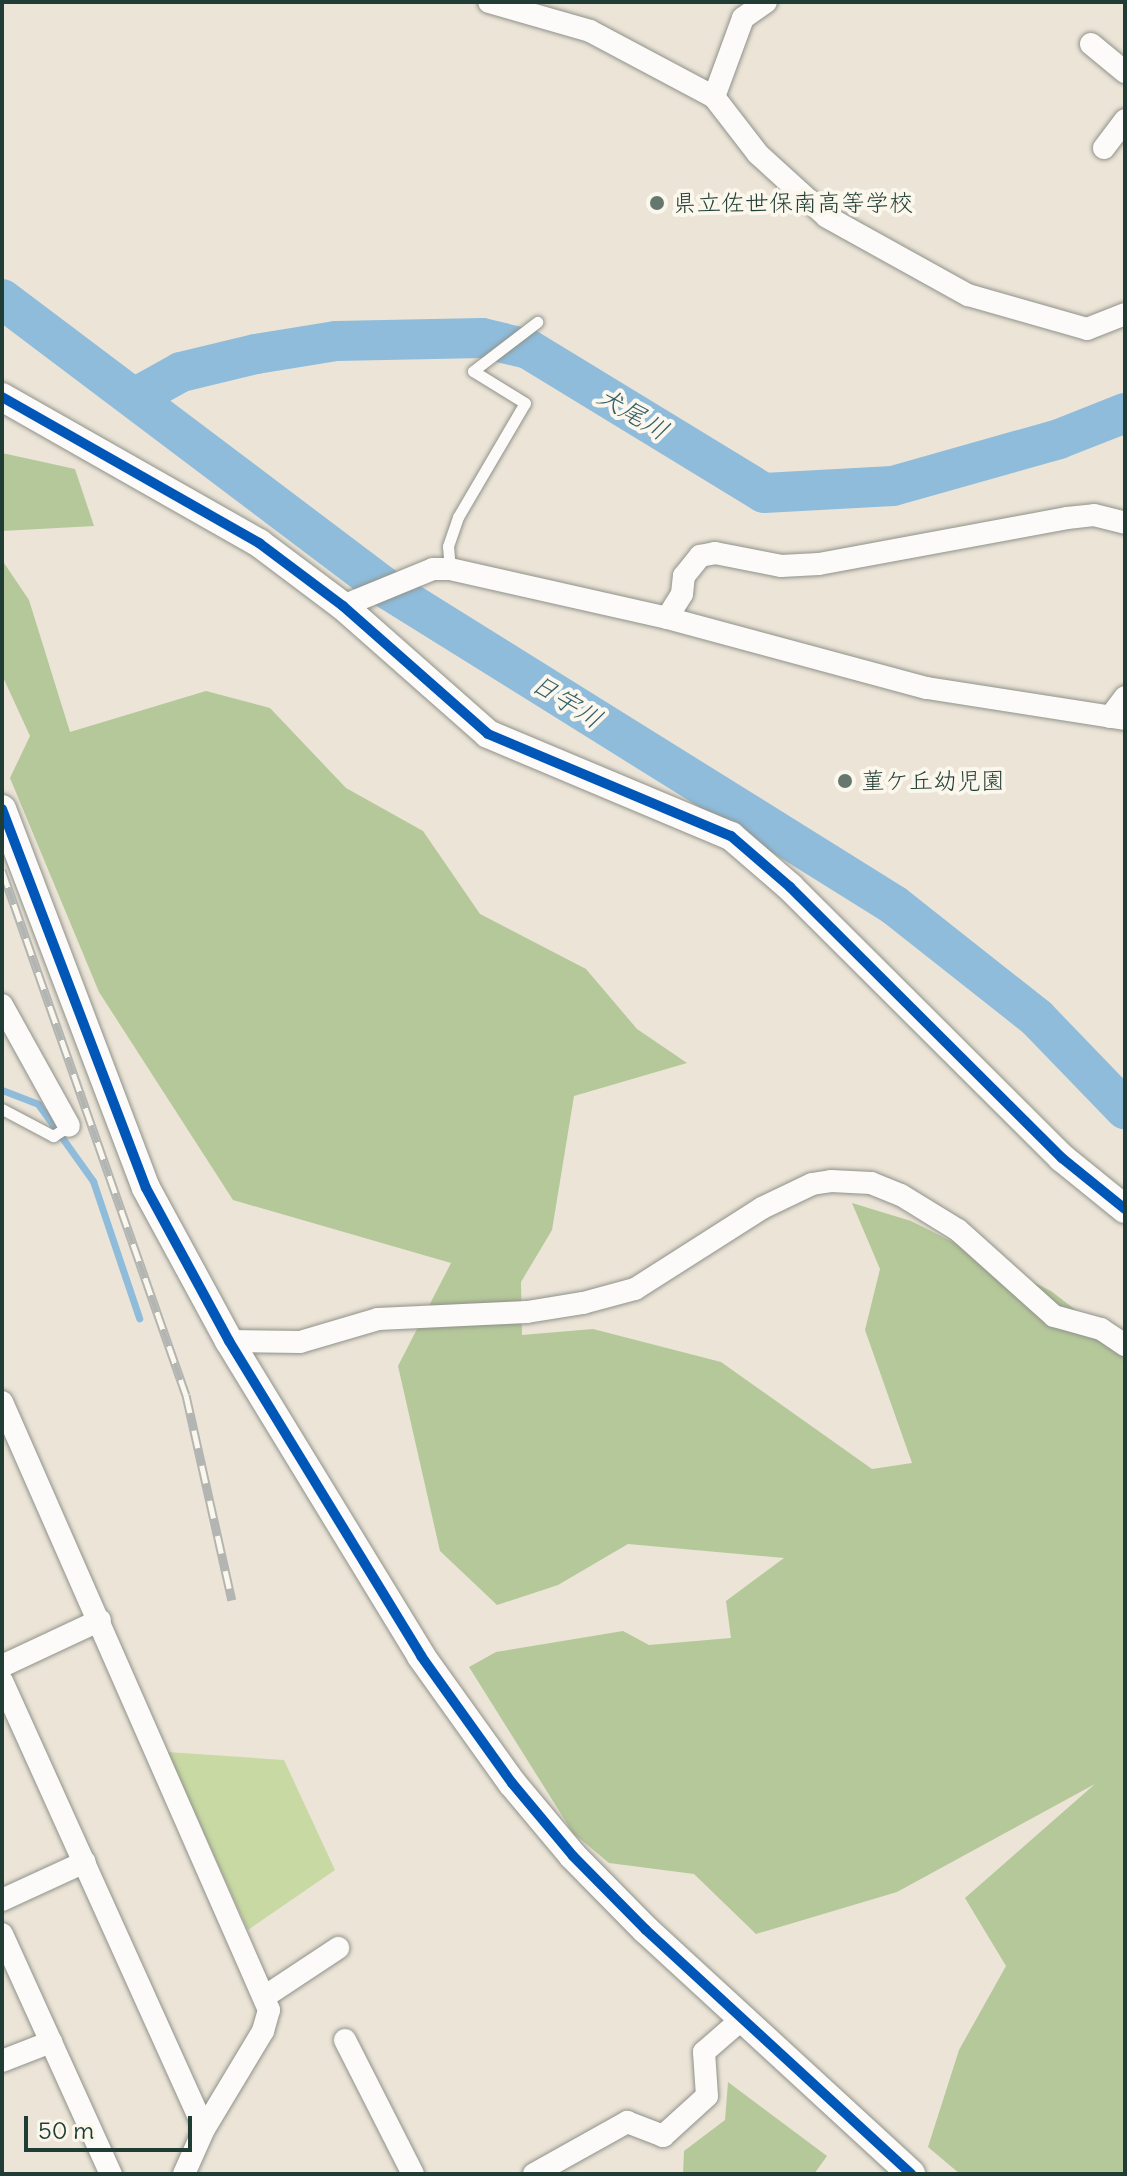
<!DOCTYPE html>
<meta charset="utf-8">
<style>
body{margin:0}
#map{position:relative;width:1127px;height:2176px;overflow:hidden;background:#ebe4d7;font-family:Delius,"Klee One",sans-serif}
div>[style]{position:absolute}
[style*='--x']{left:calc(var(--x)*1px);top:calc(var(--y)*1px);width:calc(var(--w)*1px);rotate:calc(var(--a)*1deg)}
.green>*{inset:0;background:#c8d9a3}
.forest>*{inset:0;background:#b5c89a}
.stream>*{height:7px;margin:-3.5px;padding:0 3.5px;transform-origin:3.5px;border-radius:3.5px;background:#8fbcdb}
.river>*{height:40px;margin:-20px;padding:0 20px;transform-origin:20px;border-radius:20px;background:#8fbcdb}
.roads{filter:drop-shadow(0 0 2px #90928a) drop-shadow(0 0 2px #90928a)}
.service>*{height:11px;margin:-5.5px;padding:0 5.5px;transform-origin:5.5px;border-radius:5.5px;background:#fcfbf9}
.minor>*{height:22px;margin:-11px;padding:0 11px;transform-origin:11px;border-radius:11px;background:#fcfbf9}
.tertiary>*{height:28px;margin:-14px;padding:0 14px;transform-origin:14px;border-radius:14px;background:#fcfbf9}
.rail>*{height:9px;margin-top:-4.5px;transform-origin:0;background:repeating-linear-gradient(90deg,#fbf7ec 0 18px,#b3b5b2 0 36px);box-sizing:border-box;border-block:2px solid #b3b5b2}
.cycleway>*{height:10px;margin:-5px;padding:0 5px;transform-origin:5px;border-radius:5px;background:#0057b8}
.dots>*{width:22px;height:22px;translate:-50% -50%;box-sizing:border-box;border:4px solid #fbf7ec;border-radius:50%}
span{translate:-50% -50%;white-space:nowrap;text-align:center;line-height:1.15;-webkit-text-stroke:8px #fbf7ec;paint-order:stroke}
.poi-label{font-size:24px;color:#1f3d34}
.left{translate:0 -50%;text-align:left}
.water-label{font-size:26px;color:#355e67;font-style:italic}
.frame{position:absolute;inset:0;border:4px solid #1f3d34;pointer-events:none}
.scale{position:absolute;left:24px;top:2116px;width:168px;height:36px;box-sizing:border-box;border:4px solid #1f3d34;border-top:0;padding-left:10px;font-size:24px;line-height:28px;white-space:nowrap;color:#1f3d34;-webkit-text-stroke:6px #fbf7ec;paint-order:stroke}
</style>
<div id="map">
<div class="green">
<div style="clip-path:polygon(167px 1752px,284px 1760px,335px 1870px,248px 1930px)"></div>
</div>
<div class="forest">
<div style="clip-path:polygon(2px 453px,75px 469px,94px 526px,2px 531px)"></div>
<div style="clip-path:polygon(2px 560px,29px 600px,70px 732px,206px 691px,270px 708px,346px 788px,423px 831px,480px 914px,586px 969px,637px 1029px,687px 1063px,574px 1096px,552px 1230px,521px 1282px,522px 1335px,593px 1329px,721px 1362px,872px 1469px,912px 1463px,865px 1330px,880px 1269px,852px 1203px,911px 1221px,1051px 1291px,1125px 1348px,1125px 2174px,960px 2174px,928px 2147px,959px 2050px,1006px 1966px,965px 1898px,1095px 1784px,897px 1892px,756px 1934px,694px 1874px,609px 1863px,573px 1833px,469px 1667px,496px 1652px,623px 1631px,649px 1645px,731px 1638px,726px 1601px,784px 1558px,628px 1544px,558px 1585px,497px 1605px,440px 1551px,398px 1366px,451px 1263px,233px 1200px,99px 992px,10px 778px,30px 736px,2px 675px)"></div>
<div style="clip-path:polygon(728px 2082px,827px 2156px,814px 2174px,683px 2174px,684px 2151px,725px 2120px)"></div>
</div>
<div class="stream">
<div style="--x:2;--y:1090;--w:39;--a:21"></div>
<div style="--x:38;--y:1104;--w:95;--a:54.5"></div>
<div style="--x:93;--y:1181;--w:145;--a:71.4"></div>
</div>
<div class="river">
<div style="--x:2;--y:299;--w:478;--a:37"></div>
<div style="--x:384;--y:587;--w:601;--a:31.94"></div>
<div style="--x:894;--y:905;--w:182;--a:38.3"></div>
<div style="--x:1037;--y:1018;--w:127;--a:46"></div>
<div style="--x:136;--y:397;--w:51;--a:-29.1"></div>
<div style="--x:181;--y:372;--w:77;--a:-13.5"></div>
<div style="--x:256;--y:354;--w:81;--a:-9.2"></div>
<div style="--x:336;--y:341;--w:146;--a:-1.2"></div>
<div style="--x:482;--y:338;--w:47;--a:13.4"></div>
<div style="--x:528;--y:349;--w:276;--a:31.4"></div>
<div style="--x:764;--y:493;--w:129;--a:-3.1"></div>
<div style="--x:893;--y:486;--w:173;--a:-15.8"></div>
<div style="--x:1059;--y:439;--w:71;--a:-21.5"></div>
</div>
<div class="roads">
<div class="service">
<div style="--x:450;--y:569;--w:23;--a:-95"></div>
<div style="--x:448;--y:546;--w:31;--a:-71"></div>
<div style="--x:458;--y:517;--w:132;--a:-59.6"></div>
<div style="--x:525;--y:403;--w:61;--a:-148.4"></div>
<div style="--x:473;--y:371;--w:81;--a:-37.4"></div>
<div style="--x:2;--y:1109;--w:58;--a:27.9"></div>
<div style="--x:53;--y:1136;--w:19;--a:-32"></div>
</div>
<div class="minor">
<div style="--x:489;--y:2;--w:105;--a:16"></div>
<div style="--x:590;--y:31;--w:140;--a:28"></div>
<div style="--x:714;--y:97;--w:72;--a:52.3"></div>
<div style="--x:758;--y:154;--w:93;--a:42.4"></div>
<div style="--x:827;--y:217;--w:161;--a:29"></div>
<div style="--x:968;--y:295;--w:124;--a:15.9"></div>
<div style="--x:1087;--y:329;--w:41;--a:-21.5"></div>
<div style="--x:1091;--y:44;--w:44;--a:39.5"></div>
<div style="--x:714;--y:97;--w:84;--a:-69.8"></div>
<div style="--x:743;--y:18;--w:28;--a:-35"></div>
<div style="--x:1104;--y:148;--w:35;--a:-53"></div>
<div style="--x:343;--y:606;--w:97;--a:-22.3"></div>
<div style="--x:433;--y:569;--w:17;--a:0"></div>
<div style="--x:450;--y:569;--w:222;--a:12.7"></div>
<div style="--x:667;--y:618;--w:269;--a:15.1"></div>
<div style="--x:927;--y:688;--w:200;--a:8.9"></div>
<div style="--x:667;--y:618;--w:28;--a:-58"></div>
<div style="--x:682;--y:594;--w:18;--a:-84"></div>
<div style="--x:684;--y:576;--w:26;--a:-51"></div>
<div style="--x:700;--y:556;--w:15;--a:-11"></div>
<div style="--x:715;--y:553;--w:67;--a:11.1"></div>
<div style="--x:781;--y:566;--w:38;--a:-3"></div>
<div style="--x:819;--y:564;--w:252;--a:-10.5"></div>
<div style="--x:1067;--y:518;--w:27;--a:-6"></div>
<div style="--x:1094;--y:515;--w:32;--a:14"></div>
<div style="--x:1110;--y:717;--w:25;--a:-53"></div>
<div style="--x:2;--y:1005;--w:138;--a:61"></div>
<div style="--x:229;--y:1341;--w:71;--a:0.8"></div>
<div style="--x:300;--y:1342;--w:81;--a:-16.4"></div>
<div style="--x:378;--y:1319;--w:149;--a:-2.7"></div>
<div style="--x:527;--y:1312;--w:57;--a:-9.1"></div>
<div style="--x:583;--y:1303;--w:54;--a:-15.1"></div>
<div style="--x:635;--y:1289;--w:151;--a:-32.5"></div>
<div style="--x:762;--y:1208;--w:55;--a:-25.6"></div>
<div style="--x:812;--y:1184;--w:19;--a:-9"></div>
<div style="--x:831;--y:1181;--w:40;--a:2.9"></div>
<div style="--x:871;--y:1183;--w:32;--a:22"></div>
<div style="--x:901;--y:1195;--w:67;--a:31.6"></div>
<div style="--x:958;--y:1230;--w:129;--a:41.9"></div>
<div style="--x:1054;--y:1316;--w:49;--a:15.5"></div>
<div style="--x:1101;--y:1329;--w:29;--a:34"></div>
<div style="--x:2;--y:1402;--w:664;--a:66.29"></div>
<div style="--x:269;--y:2010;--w:22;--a:106"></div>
<div style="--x:263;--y:2031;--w:114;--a:121"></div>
<div style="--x:2;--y:1666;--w:108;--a:-25.1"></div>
<div style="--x:2;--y:1681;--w:491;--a:65.7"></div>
<div style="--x:204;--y:2129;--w:49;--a:114"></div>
<div style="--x:2;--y:1900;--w:91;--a:-24.6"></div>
<div style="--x:2;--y:1934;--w:264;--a:65.6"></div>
<div style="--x:264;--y:1997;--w:89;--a:-33.5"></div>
<div style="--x:345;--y:2040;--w:150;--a:63.1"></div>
<div style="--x:2;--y:2061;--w:53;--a:-21.2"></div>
<div style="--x:534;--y:2174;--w:107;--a:-29.2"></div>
<div style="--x:627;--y:2122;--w:39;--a:21"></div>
<div style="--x:663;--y:2136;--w:59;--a:-42.3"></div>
<div style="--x:707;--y:2096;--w:44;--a:-93.9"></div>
<div style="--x:704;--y:2052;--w:50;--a:-41"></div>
</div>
<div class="tertiary">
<div style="--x:2;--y:397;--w:296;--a:29.6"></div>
<div style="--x:259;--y:543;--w:105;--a:36.9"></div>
<div style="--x:343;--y:606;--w:193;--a:41.4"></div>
<div style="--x:488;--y:734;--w:264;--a:22.8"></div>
<div style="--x:731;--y:836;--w:78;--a:40.8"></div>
<div style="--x:790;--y:887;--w:384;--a:44.9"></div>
<div style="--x:1062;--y:1158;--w:81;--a:39"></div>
<div style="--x:2;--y:809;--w:405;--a:69.2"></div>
<div style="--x:146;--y:1188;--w:174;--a:61.5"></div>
<div style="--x:229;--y:1341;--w:369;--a:58.6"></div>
<div style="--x:421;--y:1656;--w:156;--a:54.4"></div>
<div style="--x:512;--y:1783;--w:95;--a:50.1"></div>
<div style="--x:573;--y:1856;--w:104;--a:45.4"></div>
<div style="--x:646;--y:1930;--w:360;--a:42.6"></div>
</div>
</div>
<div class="rail">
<div style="--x:2;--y:870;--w:556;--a:70.69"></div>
<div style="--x:186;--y:1395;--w:210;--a:77.4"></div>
</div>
<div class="cycleway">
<div style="--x:2;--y:397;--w:296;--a:29.6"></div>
<div style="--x:259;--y:543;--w:105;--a:36.9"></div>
<div style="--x:343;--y:606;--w:193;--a:41.4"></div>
<div style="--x:488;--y:734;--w:264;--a:22.8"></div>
<div style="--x:731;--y:836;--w:78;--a:40.8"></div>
<div style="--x:790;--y:887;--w:384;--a:44.9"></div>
<div style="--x:1062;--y:1158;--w:81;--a:39"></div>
<div style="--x:2;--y:809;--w:405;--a:69.2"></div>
<div style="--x:146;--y:1188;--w:174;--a:61.5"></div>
<div style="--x:229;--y:1341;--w:369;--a:58.6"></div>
<div style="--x:421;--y:1656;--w:156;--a:54.4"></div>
<div style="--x:512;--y:1783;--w:95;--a:50.1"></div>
<div style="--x:573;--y:1856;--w:104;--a:45.4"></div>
<div style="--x:646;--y:1930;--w:360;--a:42.6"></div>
</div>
<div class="dots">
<div style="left:657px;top:203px;background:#66776d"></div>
<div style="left:845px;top:781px;background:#66776d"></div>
</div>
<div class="poi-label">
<span class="left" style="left:673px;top:203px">県立佐世保南高等学校</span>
<span class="left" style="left:861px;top:781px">菫ケ丘幼児園</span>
</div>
<div class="water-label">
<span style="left:633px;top:413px;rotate:31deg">犬尾川</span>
<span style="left:567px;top:701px;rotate:32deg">日宇川</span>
</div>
<div class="frame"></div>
<div class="scale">50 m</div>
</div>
